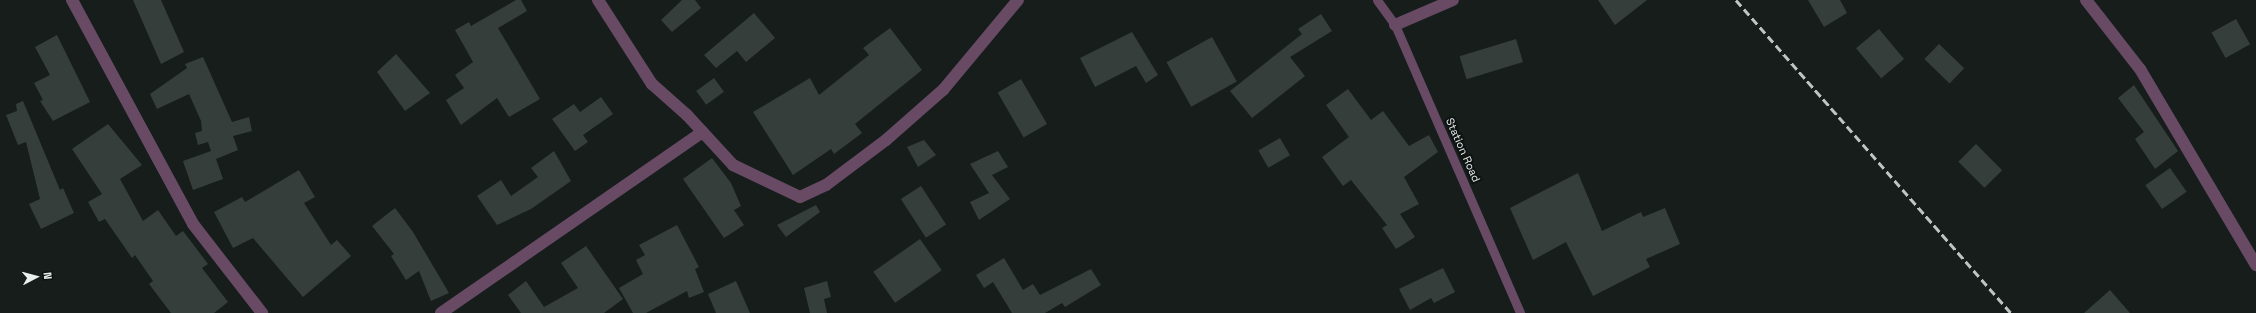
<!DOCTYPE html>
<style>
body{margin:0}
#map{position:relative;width:2256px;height:313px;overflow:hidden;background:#161d1b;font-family:"Space Grotesk",sans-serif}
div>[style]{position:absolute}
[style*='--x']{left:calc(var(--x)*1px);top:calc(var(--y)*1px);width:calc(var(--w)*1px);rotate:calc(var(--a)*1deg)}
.building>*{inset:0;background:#363e3c;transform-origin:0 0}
.lane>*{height:9px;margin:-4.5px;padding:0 4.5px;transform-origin:4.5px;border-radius:4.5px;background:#684a65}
.street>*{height:12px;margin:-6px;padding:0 6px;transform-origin:6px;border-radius:6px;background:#684a65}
.rail>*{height:3px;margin-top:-1.5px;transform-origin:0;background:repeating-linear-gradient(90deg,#c0c5c3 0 8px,transparent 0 12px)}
span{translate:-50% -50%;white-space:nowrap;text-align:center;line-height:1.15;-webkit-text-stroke:4px #0d1312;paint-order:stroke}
.street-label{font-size:11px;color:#ebf0ee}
.north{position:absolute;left:16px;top:257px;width:40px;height:40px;-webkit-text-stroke:3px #0d1312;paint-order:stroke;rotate:84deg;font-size:11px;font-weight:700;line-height:16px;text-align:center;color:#ebf0ee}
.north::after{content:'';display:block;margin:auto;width:14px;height:18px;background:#ebf0ee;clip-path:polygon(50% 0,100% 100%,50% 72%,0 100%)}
</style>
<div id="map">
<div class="building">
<div style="clip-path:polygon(133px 0,161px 0,184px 52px,161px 64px)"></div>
<div style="clip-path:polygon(516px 0,521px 0,527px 11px,498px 28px,540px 99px,509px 117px,497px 98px,461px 125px,446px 100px,464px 88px,455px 75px,473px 62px,455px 30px,469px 22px,471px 26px)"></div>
<div style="clip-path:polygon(682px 0,695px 0,701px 8px,672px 32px,661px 20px)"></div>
<div style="clip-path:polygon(1598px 0,1647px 0,1615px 25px)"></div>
<div style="clip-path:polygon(1808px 0,1840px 0,1847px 13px,1824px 27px)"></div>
<div style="clip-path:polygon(754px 13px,775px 38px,746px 62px,737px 51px,716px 68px,704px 55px)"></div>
<div style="clip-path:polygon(1321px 14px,1332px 31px,1290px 57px,1305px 76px,1252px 118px,1230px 91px,1302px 34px,1298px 29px)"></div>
<div style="left:2236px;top:19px;width:29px;height:28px;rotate:61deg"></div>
<div style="clip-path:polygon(890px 28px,922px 70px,855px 124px,862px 133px,834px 154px,831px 149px,793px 175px,753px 112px,810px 78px,819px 95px,869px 55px,863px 48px)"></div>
<div style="left:1879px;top:29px;width:39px;height:30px;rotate:50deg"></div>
<div style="clip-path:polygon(1132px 32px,1158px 75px,1146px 83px,1136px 66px,1095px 87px,1080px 58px)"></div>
<div style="clip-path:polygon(57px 35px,90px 102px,53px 121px,40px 101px,43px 100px,34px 83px,50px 75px,35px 47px)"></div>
<div style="left:1212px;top:37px;width:51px;height:52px;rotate:61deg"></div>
<div style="left:1516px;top:39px;width:24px;height:59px;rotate:73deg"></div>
<div style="left:1939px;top:44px;width:35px;height:21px;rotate:44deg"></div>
<div style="clip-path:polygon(396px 54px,430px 93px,405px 111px,377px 72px)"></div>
<div style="clip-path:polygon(203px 57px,232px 122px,249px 117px,252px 131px,233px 136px,238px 150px,216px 159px,223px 179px,193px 190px,183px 161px,211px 151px,208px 142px,198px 145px,195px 133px,202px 131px,201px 121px,189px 94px,157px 109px,150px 94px,187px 68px,185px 64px)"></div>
<div style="left:714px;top:78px;width:17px;height:22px;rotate:54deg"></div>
<div style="left:1021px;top:79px;width:52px;height:27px;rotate:60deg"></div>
<div style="clip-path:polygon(2134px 85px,2178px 151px,2155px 169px,2135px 139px,2144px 132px,2118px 98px)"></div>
<div style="clip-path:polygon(1348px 89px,1371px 120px,1383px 111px,1409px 146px,1429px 135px,1438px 152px,1404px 177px,1419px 204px,1400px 214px,1415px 237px,1396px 249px,1382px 228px,1387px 225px,1351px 180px,1343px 186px,1322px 157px,1349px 137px,1326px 105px)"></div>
<div style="clip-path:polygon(601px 97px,613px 114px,583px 135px,588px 142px,575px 151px,552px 119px,574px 104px,580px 112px)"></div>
<div style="clip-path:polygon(23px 101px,60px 190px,63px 188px,74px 213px,41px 229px,29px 204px,40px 199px,26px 142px,18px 145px,6px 115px,17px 111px,16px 104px)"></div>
<div style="clip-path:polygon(108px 124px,142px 165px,120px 179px,143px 221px,158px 210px,176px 236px,183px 231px,208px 264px,202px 268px,228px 302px,214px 313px,171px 313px,149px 284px,153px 281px,135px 255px,132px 258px,105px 219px,99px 222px,88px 202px,102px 194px,72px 149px)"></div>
<div style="left:1280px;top:138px;width:20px;height:25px;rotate:60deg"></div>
<div style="clip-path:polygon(924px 140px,936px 155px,918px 167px,907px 147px)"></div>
<div style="left:1976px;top:144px;width:37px;height:25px;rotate:45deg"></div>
<div style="clip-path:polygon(554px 151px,571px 181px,531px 209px,497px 225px,477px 196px,501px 180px,511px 196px,538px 177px,531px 168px)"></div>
<div style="clip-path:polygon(998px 151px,1008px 167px,992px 175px,1010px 199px,979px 220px,970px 202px,989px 193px,970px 164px)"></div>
<div style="clip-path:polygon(712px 158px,731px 183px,741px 206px,734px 210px,744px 225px,724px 238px,683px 179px)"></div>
<div style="left:2170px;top:168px;width:29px;height:30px;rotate:55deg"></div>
<div style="clip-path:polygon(299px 170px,315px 197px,304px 203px,331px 245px,337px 240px,351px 256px,303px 297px,253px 238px,233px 248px,214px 212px,242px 197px,245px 202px)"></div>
<div style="clip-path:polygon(1578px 173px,1602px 231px,1641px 212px,1643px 217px,1665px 208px,1680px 244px,1646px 259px,1650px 267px,1593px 296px,1566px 242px,1533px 260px,1510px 208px)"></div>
<div style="left:921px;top:186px;width:46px;height:24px;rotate:57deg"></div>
<div style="clip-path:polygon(816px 205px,820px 212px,786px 237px,777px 225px)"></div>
<div style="clip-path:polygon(395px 208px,413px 232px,449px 293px,431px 301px,419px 271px,406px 280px,391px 256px,394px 254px,372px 226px)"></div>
<div style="clip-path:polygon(677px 225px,699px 267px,695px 269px,704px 292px,689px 298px,687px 291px,646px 313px,633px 313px,619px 288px,643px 274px,636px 260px,645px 255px,639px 245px)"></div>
<div style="left:920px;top:239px;width:38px;height:57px;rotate:55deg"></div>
<div style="clip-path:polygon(586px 246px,623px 299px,604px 313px,521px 313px,508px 295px,526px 281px,544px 307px,578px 288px,561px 263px)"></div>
<div style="clip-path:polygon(1004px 258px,1023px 290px,1033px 284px,1040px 295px,1091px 269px,1101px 285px,1065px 307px,1062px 303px,1045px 313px,1012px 313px,993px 282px,984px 288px,976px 275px)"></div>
<div style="clip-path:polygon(1443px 268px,1455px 292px,1434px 303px,1431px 298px,1410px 310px,1399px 289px)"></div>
<div style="clip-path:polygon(736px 281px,750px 313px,716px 313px,708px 294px)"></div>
<div style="clip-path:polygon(827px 281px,831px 297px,824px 299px,827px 313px,810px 313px,804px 288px)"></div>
<div style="clip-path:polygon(2110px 290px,2130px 313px,2084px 313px)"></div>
</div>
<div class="lane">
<div style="--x:1377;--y:0;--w:31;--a:54"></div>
<div style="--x:1395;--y:25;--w:314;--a:66.5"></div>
</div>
<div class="street">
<div style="--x:72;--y:0;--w:255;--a:61.6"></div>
<div style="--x:193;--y:224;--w:113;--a:52.2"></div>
<div style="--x:598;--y:0;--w:100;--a:57.3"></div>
<div style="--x:652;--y:84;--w:47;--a:41.5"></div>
<div style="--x:687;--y:115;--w:68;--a:47.4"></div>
<div style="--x:733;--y:165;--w:74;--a:25.5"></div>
<div style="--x:800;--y:197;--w:29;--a:-25"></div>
<div style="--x:826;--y:185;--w:75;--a:-36.9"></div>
<div style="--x:886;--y:140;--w:76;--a:-41.3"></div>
<div style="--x:943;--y:90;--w:117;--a:-50.2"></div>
<div style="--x:2086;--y:0;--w:88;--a:52"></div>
<div style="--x:2140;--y:69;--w:228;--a:59.4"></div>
<div style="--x:1395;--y:25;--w:63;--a:-23.3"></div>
<div style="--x:441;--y:313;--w:318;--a:-34.7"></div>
</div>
<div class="rail">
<div style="--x:1736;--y:0;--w:417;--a:48.7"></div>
</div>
<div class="street-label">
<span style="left:1463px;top:150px;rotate:66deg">Station Road</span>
</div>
<div class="north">N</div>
</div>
